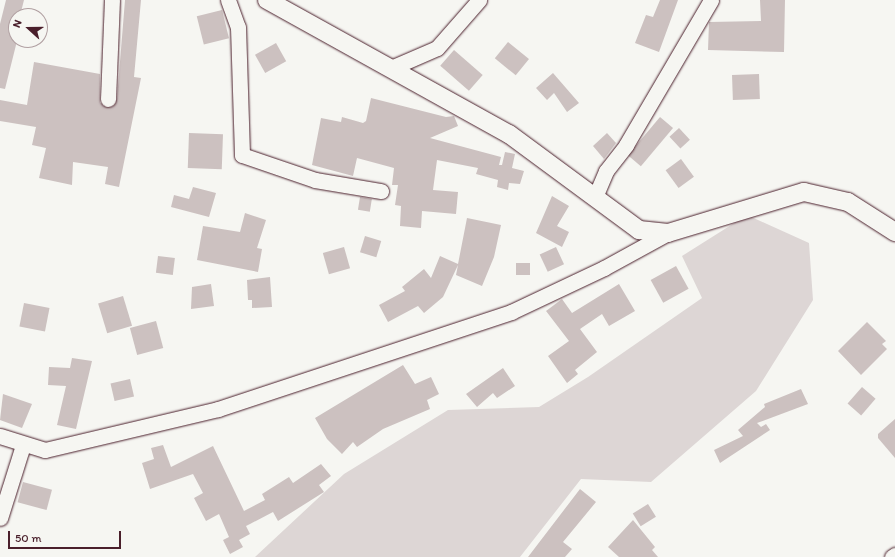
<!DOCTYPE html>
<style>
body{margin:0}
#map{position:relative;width:895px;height:557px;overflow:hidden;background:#f6f6f2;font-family:Itim,sans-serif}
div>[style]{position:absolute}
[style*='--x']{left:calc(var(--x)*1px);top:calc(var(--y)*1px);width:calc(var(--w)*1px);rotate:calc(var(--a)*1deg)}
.green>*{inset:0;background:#ddd6d5}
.building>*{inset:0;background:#ccc1c0;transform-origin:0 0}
.roads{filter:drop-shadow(0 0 1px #4a1f2b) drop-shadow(0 0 1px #4a1f2b)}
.minor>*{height:15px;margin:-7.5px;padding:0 7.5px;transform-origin:7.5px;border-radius:7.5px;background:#f6f6f2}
.major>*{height:18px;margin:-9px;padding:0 9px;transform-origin:9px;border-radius:9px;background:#f6f6f2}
span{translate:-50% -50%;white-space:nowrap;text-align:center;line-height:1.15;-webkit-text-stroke:4px #f6f6f2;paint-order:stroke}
.north{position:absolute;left:8px;top:8px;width:40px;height:40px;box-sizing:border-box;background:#f6f6f2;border:1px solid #b1a0a2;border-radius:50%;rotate:291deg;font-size:11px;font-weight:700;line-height:16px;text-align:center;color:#4a1f2b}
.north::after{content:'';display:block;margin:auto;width:14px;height:18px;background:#4a1f2b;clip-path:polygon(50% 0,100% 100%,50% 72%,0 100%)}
.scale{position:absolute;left:8px;top:531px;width:113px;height:18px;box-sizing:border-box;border:2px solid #4a1f2b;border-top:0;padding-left:5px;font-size:12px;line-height:14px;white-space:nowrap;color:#4a1f2b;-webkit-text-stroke:3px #f6f6f2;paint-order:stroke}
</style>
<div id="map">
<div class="green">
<div style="clip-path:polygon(747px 215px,809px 243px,813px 300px,756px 391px,651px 482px,581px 479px,520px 557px,255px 557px,344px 474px,448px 410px,539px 407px,588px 377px,702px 298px,682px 256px)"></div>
</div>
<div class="building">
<div style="clip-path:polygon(6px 0,24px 0,20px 16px,16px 16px,16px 45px,5px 89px,0 88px,0 24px)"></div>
<div style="clip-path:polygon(125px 0,141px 0,134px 77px,141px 78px,119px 187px,105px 184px,108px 167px,73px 162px,72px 185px,39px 178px,46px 148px,32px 145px,36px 127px,0 121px,0 100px,27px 105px,34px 62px,100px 74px,100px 103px,112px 107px,117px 99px)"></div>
<div style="clip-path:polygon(660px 0,678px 0,659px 52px,635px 43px,646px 15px,653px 17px)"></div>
<div style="clip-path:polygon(760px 0,785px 0,784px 52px,708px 50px,709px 22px,761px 21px)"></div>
<div style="left:222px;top:10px;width:29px;height:26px;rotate:76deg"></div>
<div style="left:508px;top:42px;width:27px;height:21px;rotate:39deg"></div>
<div style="left:276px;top:43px;width:21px;height:24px;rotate:61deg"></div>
<div style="left:454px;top:50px;width:38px;height:21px;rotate:41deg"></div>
<div style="clip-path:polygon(553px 73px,579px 103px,567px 112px,554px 93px,547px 100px,536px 88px)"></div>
<div style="left:759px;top:74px;width:25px;height:27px;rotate:88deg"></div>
<div style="clip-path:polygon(371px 98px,446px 117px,454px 116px,458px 126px,430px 138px,501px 157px,499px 165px,502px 165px,505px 152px,515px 154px,512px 168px,524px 171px,520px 184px,509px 183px,508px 190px,497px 187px,498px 180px,476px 174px,478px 168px,437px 160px,433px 190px,458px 192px,456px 214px,422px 211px,421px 228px,400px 226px,401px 206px,395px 205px,398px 185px,392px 185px,394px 168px,357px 158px,353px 176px,312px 165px,321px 118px,341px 122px,342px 117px,363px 123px,366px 121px)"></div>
<div style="left:660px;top:117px;width:17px;height:50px;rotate:40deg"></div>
<div style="left:679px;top:128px;width:16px;height:13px;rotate:47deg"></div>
<div style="left:189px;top:133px;width:34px;height:35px;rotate:2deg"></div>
<div style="clip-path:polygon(607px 133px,616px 143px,604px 159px,593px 146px)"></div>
<div style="left:681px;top:159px;width:22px;height:19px;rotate:54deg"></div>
<div style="clip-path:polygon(193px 187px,216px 193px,209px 217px,171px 207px,174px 195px,189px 199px)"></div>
<div style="clip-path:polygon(552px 196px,569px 206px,557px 226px,569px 232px,562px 247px,536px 233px)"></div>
<div style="left:360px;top:197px;width:12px;height:13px;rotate:9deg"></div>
<div style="clip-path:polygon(245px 213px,266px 220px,257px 248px,262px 249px,258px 272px,197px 260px,203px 226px,240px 232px)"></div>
<div style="clip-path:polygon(467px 218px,501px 225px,494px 257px,482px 286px,456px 275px,458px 265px,443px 297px,424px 313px,418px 306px,388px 322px,379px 305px,405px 291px,402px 287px,424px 269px,431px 278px,440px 256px,458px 264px)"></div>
<div style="left:365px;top:236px;width:17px;height:17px;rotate:17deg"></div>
<div style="left:344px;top:247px;width:22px;height:22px;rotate:74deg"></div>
<div style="left:556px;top:247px;width:19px;height:18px;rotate:65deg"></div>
<div style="left:158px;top:256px;width:17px;height:17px;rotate:7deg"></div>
<div style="left:516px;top:263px;width:14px;height:12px"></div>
<div style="left:676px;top:266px;width:26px;height:29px;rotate:61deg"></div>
<div style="clip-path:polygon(270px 277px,272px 307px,252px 308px,252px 300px,248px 300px,247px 280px)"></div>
<div style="clip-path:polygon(211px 284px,214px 306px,191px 309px,192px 287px)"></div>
<div style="clip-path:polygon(619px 284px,635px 311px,609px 326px,602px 314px,580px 329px,597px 352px,575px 370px,578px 374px,567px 383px,548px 356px,569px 341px,546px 311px,562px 299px,572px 313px)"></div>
<div style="left:123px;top:296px;width:31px;height:26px;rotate:73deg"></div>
<div style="left:24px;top:303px;width:26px;height:24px;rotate:11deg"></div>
<div style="left:156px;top:321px;width:28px;height:27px;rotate:75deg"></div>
<div style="clip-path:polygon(867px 322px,886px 341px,882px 344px,887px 349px,861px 375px,838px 351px)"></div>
<div style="clip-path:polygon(72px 358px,92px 361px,76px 429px,57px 425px,66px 386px,48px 385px,49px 367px,70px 368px)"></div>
<div style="clip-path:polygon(403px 365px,415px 384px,431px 377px,439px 394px,427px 400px,430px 409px,383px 429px,357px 447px,353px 442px,342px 454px,327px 439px,315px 418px)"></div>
<div style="clip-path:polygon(503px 368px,515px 386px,497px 398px,493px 393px,477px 407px,466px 394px)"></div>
<div style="left:130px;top:379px;width:18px;height:20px;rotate:77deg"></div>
<div style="left:862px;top:387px;width:18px;height:22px;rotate:41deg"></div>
<div style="clip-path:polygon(801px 389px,808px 404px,757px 423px,761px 427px,766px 424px,770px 430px,720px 463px,714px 450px,743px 436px,738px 430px,765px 407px,764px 404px)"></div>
<div style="clip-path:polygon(3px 394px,32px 404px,22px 428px,0 420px)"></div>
<div style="clip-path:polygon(895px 419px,895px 458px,878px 438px,878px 434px)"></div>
<div style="clip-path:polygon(163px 445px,171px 467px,213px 446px,244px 511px,265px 500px,262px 494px,289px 477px,293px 483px,321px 464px,331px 476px,319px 485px,324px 492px,278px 521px,273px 512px,250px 524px,246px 526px,250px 534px,239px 540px,243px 547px,230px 554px,223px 540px,229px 537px,219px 514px,206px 521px,194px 498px,203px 493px,193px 474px,150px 489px,142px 463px,154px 459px,151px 448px)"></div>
<div style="left:23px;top:482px;width:30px;height:21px;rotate:15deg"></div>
<div style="clip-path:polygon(580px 489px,596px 502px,563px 542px,572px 549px,565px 557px,528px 557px)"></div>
<div style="left:648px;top:504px;width:15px;height:18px;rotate:58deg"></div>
<div style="clip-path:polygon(633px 520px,655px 547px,652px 550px,658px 557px,619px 557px,608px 547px)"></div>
</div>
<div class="roads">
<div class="minor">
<div style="--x:228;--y:0;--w:29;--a:70"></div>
<div style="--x:238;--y:27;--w:128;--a:88.2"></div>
<div style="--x:242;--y:155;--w:77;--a:18.9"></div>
<div style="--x:315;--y:180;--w:67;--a:9.5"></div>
<div style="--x:391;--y:68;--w:50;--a:-23.5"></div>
<div style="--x:437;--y:48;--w:64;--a:-48.8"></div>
<div style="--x:108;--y:99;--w:99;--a:-87.7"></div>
<div style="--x:595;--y:197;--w:28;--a:-67"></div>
<div style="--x:606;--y:171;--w:33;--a:-52"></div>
<div style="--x:626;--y:145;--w:168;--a:-59.6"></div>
<div style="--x:0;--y:436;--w:47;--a:17.3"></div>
<div style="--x:45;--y:450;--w:178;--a:-13.3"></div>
<div style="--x:218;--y:409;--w:309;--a:-18.3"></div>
<div style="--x:511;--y:312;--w:103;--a:-25.3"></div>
<div style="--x:604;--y:268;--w:73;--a:-28.7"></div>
<div style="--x:0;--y:518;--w:77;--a:-72.5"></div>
<div style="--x:892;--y:557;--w:4;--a:-34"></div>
</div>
<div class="major">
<div style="--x:267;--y:0;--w:277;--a:29"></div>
<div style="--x:509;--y:134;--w:162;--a:36.4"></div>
<div style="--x:639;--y:230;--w:29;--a:6"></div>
<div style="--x:668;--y:233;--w:142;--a:-16.8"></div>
<div style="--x:804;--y:192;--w:45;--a:12.8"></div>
<div style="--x:848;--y:202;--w:56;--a:32.6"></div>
</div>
</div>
<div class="north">N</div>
<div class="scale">50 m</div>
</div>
